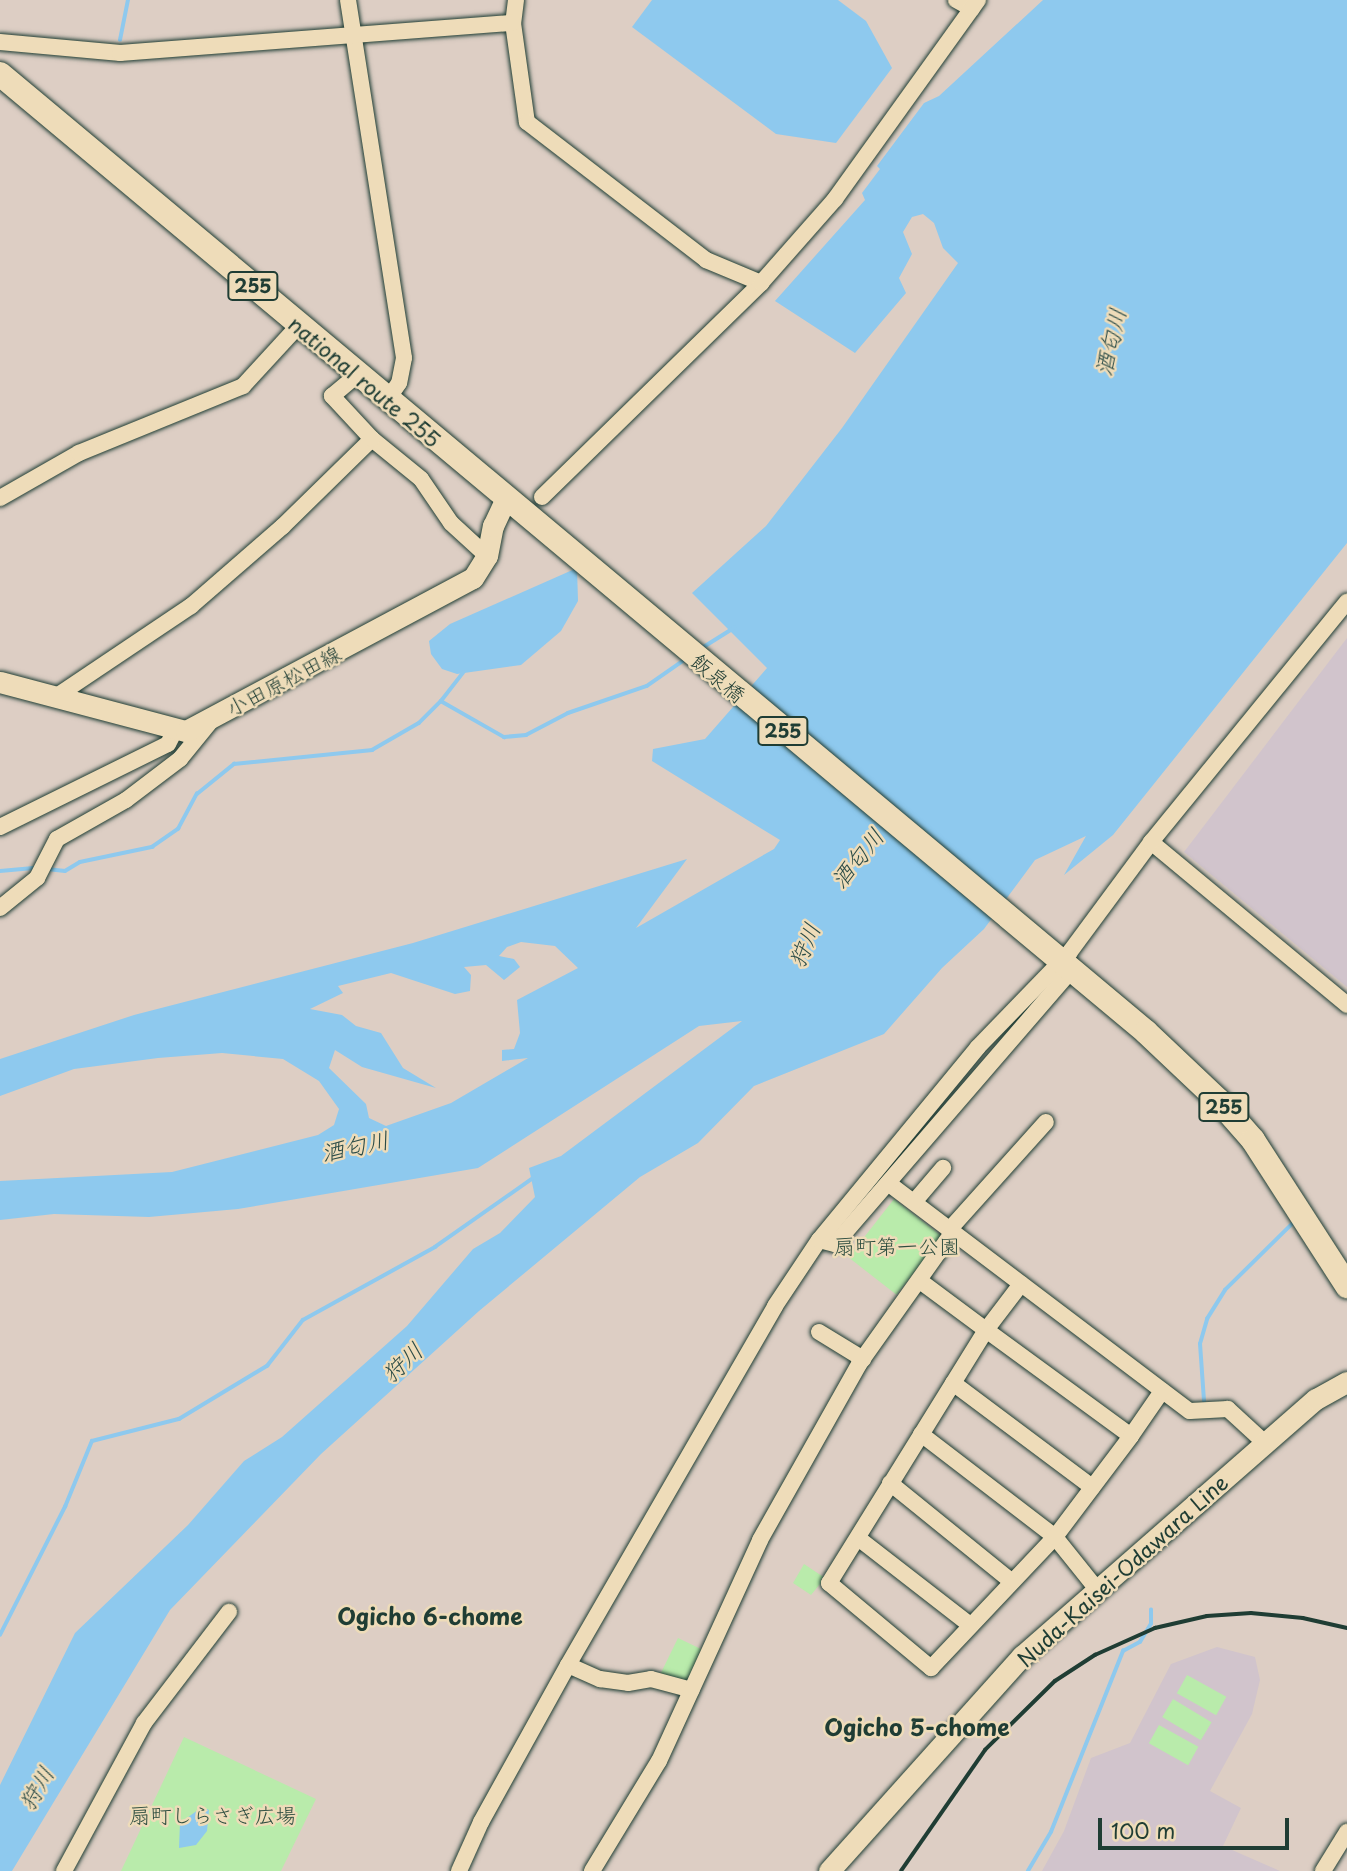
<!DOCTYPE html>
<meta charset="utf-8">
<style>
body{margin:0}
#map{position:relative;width:1347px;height:1871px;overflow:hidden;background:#ddcec4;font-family:"Playpen Sans","Klee One",sans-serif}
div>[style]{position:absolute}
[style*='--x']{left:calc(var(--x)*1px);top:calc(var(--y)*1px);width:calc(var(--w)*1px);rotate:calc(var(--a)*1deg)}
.built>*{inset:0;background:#d1c4cc}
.green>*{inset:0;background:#b9ebab;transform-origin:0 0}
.water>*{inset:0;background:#8ec9ee}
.stream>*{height:3.5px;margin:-1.75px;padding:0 1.75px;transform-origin:1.75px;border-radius:1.75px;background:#8ec9ee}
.roads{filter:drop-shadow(0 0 2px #1f3d34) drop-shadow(0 0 2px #1f3d34)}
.minor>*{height:16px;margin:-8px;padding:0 8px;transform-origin:8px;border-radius:8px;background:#eedcb9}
.major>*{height:21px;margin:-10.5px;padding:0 10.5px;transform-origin:10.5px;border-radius:10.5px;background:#eedcb9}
.highway>*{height:24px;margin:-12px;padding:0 12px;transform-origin:12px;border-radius:12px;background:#eedcb9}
.rail>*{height:3.5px;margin:-1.75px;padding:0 1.75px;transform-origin:1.75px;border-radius:1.75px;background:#1f3d34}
span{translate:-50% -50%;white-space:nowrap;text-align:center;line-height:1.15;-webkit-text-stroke:5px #eedcb9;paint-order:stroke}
.shield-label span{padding:2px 5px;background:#eedcb9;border:2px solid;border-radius:5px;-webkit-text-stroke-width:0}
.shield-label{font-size:19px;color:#1f3d34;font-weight:700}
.street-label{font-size:21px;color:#1f3d34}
.park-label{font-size:21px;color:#2e4e40}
.water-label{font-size:23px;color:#2a4b47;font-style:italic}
.neighbourhood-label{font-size:23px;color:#1f3d34;font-weight:700}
.scale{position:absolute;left:1098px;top:1818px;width:191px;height:32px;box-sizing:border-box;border:4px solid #1f3d34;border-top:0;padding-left:9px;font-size:21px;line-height:24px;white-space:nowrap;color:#1f3d34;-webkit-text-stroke:5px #eedcb9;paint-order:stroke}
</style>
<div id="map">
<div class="built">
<div style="clip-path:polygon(1347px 638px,1347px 987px,1184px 852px)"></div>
<div style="clip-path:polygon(1217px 1647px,1255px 1657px,1260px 1680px,1252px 1714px,1210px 1791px,1241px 1808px,1223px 1846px,1280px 1871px,1042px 1871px,1064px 1831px,1091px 1758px,1130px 1743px,1171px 1664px)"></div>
</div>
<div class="green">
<div style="left:894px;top:1199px;width:61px;height:74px;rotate:38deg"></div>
<div style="clip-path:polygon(804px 1564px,825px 1578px,811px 1595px,793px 1583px)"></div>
<div style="clip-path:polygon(678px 1638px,701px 1649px,688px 1689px,656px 1683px)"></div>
<div style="left:1187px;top:1675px;width:45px;height:21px;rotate:29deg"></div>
<div style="left:1173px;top:1699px;width:45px;height:21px;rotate:31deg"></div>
<div style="left:1159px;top:1725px;width:45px;height:21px;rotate:29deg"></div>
<div style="clip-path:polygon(184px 1737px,316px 1799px,281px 1871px,121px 1871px)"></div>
</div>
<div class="water">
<div style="clip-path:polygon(652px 0,838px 0,866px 21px,892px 68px,836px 143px,776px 134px,632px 27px)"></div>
<div style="clip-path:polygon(evenodd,1043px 0,1347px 0,1347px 543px,1113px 835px,1064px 875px,1086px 836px,1035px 860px,984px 929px,942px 968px,884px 1034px,754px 1086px,698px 1143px,640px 1177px,479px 1311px,321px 1454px,170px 1610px,12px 1871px,0 1871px,0 1785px,75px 1633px,188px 1525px,244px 1461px,282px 1437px,407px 1326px,473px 1249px,500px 1233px,535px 1197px,529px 1168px,561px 1156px,742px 1021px,699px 1026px,478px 1168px,238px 1209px,149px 1217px,54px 1214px,0 1220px,0 1181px,172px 1172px,318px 1135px,334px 1125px,339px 1109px,319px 1081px,283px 1059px,222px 1053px,158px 1058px,74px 1069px,0 1096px,0 1059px,134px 1015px,413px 943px,687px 859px,636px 928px,774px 849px,780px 840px,652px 761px,653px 749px,705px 739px,767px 668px,692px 593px,766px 526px,842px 428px,958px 263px,943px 248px,934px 223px,923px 214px,912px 217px,903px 232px,912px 254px,899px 278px,906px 293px,855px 353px,775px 301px,865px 200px,862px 193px,880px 169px,877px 166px,924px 103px,939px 96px,1043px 0,521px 942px,555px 946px,578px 968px,517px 1000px,520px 1033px,514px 1049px,502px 1050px,502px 1061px,528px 1058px,451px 1103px,386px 1126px,369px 1118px,366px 1104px,329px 1068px,335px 1050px,362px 1067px,436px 1088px,403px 1068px,381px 1033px,356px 1026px,342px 1015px,310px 1009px,343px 993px,338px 986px,391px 973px,455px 994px,470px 991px,471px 975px,464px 967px,486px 965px,504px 980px,520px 967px,514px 959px,499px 956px,507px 947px,521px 942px)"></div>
<div style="clip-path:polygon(577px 568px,578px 601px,561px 631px,521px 665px,457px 674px,442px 669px,431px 654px,429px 641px,450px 624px)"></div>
<div style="clip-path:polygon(202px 1807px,209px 1810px,207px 1831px,196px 1845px,179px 1848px,180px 1823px)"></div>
</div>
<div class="stream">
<div style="--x:120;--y:40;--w:41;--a:-78.7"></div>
<div style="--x:702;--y:648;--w:38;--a:-32"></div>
<div style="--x:441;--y:701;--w:36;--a:-52"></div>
<div style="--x:47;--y:869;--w:18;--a:6"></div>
<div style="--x:65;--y:871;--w:17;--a:-31"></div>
<div style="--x:80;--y:862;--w:74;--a:-11.8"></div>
<div style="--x:152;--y:847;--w:32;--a:-35"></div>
<div style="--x:178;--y:829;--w:40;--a:-62"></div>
<div style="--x:197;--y:794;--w:48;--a:-39"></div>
<div style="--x:234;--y:764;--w:139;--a:-5.8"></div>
<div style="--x:372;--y:750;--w:54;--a:-29.9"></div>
<div style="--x:419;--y:723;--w:31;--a:-45"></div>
<div style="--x:441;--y:701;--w:73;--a:29.7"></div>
<div style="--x:504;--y:737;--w:22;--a:-5"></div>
<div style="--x:526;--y:735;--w:47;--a:-27.6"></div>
<div style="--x:568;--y:713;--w:83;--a:-18.9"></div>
<div style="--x:647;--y:686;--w:49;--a:-35"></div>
<div style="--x:0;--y:871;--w:36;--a:-5"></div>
<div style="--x:1204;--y:1401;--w:57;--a:-94"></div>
<div style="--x:1200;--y:1344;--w:26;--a:-74"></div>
<div style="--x:1207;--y:1319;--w:34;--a:-58"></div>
<div style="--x:1225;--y:1290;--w:95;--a:-44.6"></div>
<div style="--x:0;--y:1635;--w:144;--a:-63.1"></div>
<div style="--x:65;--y:1507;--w:71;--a:-67.8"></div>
<div style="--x:92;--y:1441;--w:90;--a:-14.2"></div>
<div style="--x:179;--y:1419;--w:103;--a:-31.1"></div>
<div style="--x:267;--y:1366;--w:58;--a:-52"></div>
<div style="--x:303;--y:1320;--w:151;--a:-28.9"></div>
<div style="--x:435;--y:1247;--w:120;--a:-35.1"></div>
<div style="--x:1028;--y:1871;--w:45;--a:-59.5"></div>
<div style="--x:1051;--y:1832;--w:195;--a:-68.3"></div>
<div style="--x:1123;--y:1651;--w:19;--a:-28"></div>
<div style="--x:1140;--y:1642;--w:21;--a:-59"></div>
<div style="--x:1151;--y:1624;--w:14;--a:-90"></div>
</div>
<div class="roads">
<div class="minor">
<div style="--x:348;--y:0;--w:362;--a:81.1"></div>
<div style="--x:404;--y:358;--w:25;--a:101"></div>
<div style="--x:399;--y:383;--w:21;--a:125"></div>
<div style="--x:516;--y:0;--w:23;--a:97"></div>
<div style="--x:513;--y:23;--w:100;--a:82"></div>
<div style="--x:527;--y:122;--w:226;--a:37.6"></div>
<div style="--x:706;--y:260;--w:60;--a:22.7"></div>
<div style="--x:956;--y:0;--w:18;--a:29"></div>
<div style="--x:0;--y:42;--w:121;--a:5.2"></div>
<div style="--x:120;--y:53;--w:394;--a:-4.4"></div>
<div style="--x:372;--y:439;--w:63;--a:39.2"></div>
<div style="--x:421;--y:479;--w:53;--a:55.7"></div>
<div style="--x:451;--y:523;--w:49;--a:42.5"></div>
<div style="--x:542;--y:497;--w:306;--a:-44.3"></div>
<div style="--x:761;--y:283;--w:112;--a:-48.6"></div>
<div style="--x:835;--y:199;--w:245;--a:-54.3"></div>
<div style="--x:0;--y:498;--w:91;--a:-29.7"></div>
<div style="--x:79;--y:453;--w:177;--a:-22.2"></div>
<div style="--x:243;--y:386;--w:83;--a:-47.4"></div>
<div style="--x:54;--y:698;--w:165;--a:-33.9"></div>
<div style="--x:191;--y:606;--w:121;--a:-41"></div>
<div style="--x:282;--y:527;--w:126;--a:-44.4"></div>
<div style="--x:372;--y:439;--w:59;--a:-132.9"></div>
<div style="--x:332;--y:396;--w:34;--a:-40"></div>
<div style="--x:0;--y:827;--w:187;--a:-26.3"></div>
<div style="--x:168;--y:744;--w:16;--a:-63"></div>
<div style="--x:1151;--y:842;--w:255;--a:39.7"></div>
<div style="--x:0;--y:908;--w:48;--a:-39"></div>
<div style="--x:37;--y:878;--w:44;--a:-62.9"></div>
<div style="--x:57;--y:839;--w:79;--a:-29.5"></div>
<div style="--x:126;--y:800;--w:68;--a:-37.2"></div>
<div style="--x:180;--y:759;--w:49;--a:-50.8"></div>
<div style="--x:888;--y:1183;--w:378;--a:37.1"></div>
<div style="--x:1190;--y:1411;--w:38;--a:-3"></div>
<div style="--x:1228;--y:1409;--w:52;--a:42.6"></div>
<div style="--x:914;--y:1202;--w:45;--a:-49.5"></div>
<div style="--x:949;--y:1230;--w:145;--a:-48.1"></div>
<div style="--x:819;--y:1240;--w:16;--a:14"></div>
<div style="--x:835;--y:1244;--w:361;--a:-49.2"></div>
<div style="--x:920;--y:1281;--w:82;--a:36.6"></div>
<div style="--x:986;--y:1330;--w:58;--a:-52.7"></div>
<div style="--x:819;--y:1332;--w:52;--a:31.5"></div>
<div style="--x:953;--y:1383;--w:174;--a:36.8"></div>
<div style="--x:921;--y:1434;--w:169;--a:37.5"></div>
<div style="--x:1055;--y:1537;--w:65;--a:51.2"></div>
<div style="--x:1131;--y:1436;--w:180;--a:-143.8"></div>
<div style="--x:986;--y:1330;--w:298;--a:121.8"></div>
<div style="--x:829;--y:1583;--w:133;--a:39.8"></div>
<div style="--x:931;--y:1668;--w:180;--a:-46.6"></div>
<div style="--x:1055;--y:1537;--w:126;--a:-53"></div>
<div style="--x:1131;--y:1436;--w:55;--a:-55.4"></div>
<div style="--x:890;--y:1483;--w:156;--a:39"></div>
<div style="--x:858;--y:1538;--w:140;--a:37.8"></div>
<div style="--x:568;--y:1665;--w:35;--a:24"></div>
<div style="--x:600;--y:1679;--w:28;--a:8"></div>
<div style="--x:628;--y:1683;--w:23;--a:-10"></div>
<div style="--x:651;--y:1679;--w:42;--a:15"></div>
<div style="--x:64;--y:1871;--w:168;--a:-61.6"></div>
<div style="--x:144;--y:1723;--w:140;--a:-52.6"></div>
<div style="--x:459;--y:1871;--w:54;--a:-65.8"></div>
<div style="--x:481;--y:1822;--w:179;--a:-61"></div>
<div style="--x:568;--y:1665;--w:414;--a:-60"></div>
<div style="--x:775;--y:1306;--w:79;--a:-56.3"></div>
<div style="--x:819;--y:1240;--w:250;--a:-50.5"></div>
<div style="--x:978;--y:1047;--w:131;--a:-45.9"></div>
<div style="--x:1069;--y:953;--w:138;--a:-53.5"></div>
<div style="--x:1151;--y:842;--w:310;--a:-50.8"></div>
<div style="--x:592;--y:1871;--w:129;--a:-58.7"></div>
<div style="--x:659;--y:1761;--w:243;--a:-65.4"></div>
<div style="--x:760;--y:1540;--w:202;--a:-60.6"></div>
<div style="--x:859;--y:1364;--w:161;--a:-54.6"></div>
<div style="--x:1323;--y:1871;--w:46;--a:-58.4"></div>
</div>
<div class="major">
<div style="--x:0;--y:682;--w:192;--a:14.8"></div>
<div style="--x:186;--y:731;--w:325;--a:-28.1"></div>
<div style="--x:473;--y:578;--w:26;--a:-58"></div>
<div style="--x:487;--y:556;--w:31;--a:-79"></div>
<div style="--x:493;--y:526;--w:31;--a:-65"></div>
<div style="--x:829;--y:1871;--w:289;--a:-48.1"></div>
<div style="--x:1022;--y:1656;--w:390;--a:-41.2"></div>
<div style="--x:1316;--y:1399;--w:35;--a:-29"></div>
</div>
<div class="highway">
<div style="--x:0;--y:74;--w:1494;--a:39.89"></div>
<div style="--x:1146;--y:1032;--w:99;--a:43.4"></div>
<div style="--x:1218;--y:1100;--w:53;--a:48.8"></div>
<div style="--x:1253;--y:1140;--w:174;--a:57.2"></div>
</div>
</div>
<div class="rail">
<div style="--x:901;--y:1871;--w:147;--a:-55.2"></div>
<div style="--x:985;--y:1750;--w:98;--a:-44.6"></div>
<div style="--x:1055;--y:1681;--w:48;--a:-33"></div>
<div style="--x:1095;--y:1655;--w:66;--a:-24.2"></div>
<div style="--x:1155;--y:1628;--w:53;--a:-13"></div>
<div style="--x:1207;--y:1616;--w:44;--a:-3.9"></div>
<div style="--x:1251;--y:1613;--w:52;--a:5.5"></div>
<div style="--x:1303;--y:1618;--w:45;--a:12.8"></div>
</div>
<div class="shield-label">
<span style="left:253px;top:286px">255</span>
<span style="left:783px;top:731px">255</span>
<span style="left:1224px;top:1107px">255</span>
</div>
<div class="street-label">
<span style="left:365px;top:381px;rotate:40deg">national route 255</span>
<span style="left:719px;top:677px;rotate:40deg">飯泉橋</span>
<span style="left:283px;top:680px;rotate:-28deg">小田原松田線</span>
<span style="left:1122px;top:1570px;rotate:-42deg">Nuda-Kaisei-Odawara Line</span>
</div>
<div class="park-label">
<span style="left:897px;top:1245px">扇町第一公園</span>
<span style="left:213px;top:1814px">扇町しらさぎ広場</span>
</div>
<div class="water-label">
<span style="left:1110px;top:342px;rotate:-77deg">酒匂川</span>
<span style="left:857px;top:858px;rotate:-51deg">酒匂川</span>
<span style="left:804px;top:945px;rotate:-67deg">狩川</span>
<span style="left:355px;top:1146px;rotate:-12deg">酒匂川</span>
<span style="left:402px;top:1362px;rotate:-43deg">狩川</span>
<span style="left:36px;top:1788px;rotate:-60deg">狩川</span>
</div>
<div class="neighbourhood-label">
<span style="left:430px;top:1616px">Ogicho 6-chome</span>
<span style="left:917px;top:1727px">Ogicho 5-chome</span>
</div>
<div class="scale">100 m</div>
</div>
